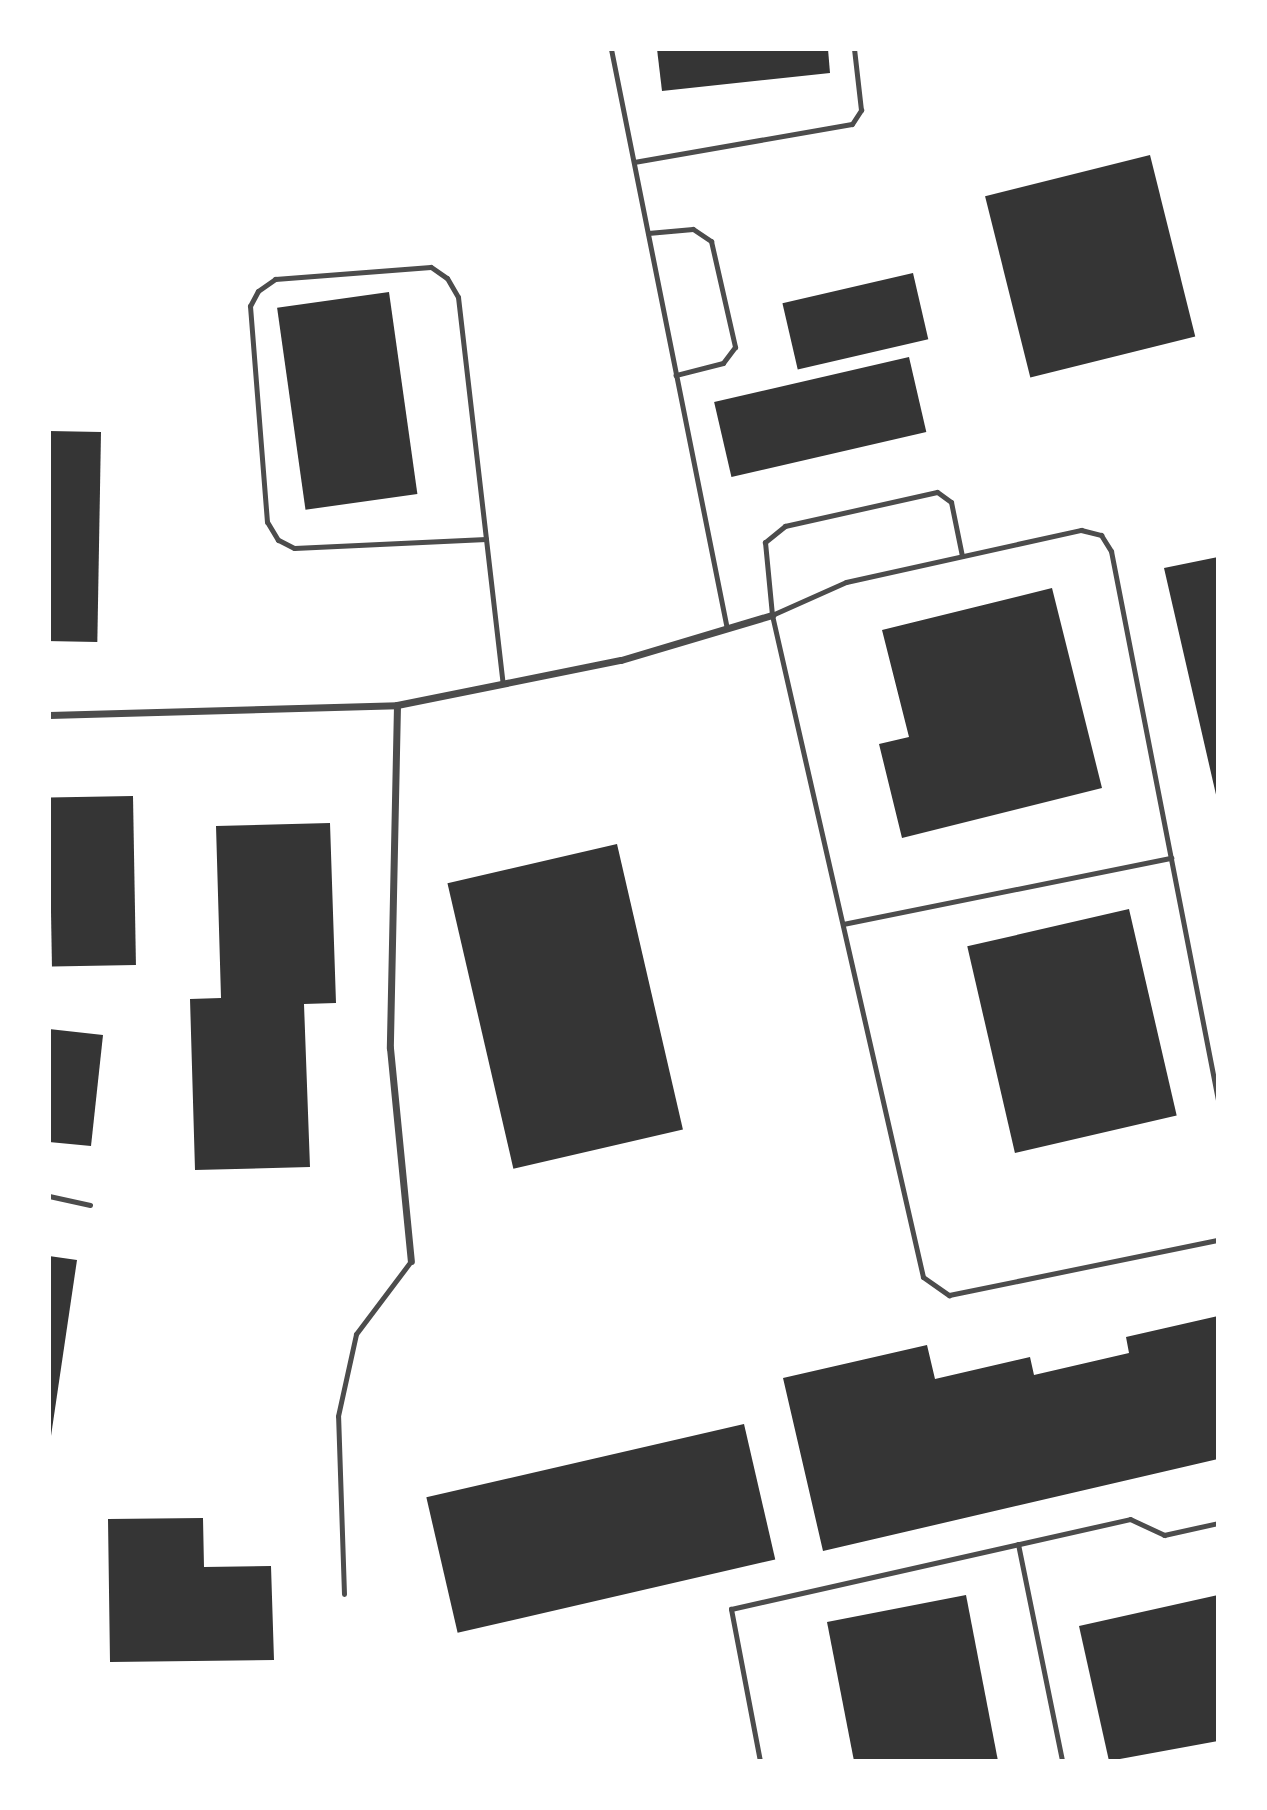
<!DOCTYPE html>
<style>
body{margin:0}
#map{position:relative;width:1267px;height:1810px;overflow:hidden;background:#fff;font-family:"Roboto Condensed",sans-serif}
div>[style]{position:absolute}
[style*='--x']{left:calc(var(--x)*1px);top:calc(var(--y)*1px);width:calc(var(--w)*1px);rotate:calc(var(--a)*1deg)}
.building>*{inset:0;background:#353535;transform-origin:0 0}
.service>*{height:5px;margin:-2.5px;padding:0 2.5px;transform-origin:2.5px;border-radius:2.5px;background:#4c4c4c}
.minor>*{height:7px;margin:-3.5px;padding:0 3.5px;transform-origin:3.5px;border-radius:3.5px;background:#4c4c4c}
span{translate:-50% -50%;white-space:nowrap;text-align:center;line-height:1.15;-webkit-text-stroke:5px #fff;paint-order:stroke}
.frame{position:absolute;inset:0;border:51px solid #fff;pointer-events:none}
</style>
<div id="map">
<div class="building">
<div style="clip-path:polygon(657px 49px,828px 49px,830px 73px,662px 91px)"></div>
<div style="left:1150px;top:155px;width:187px;height:170px;rotate:76deg"></div>
<div style="left:913px;top:273px;width:68px;height:134px;rotate:77deg"></div>
<div style="left:389px;top:292px;width:204px;height:113px;rotate:82deg"></div>
<div style="left:909px;top:357px;width:77px;height:200px;rotate:77deg"></div>
<div style="left:49px;top:431px;width:52px;height:210px;rotate:1deg"></div>
<div style="clip-path:polygon(1218px 557px,1218px 798px,1217px 799px,1164px 568px)"></div>
<div style="clip-path:polygon(1052px 588px,1102px 788px,902px 838px,879px 744px,909px 737px,882px 630px)"></div>
<div style="left:133px;top:796px;width:169px;height:84px;rotate:89deg"></div>
<div style="clip-path:polygon(330px 823px,336px 1003px,304px 1004px,310px 1167px,195px 1170px,190px 999px,221px 998px,216px 826px)"></div>
<div style="left:617px;top:844px;width:293px;height:174px;rotate:77deg"></div>
<div style="left:1129px;top:909px;width:212px;height:166px;rotate:77deg"></div>
<div style="clip-path:polygon(49px 1029px,103px 1035px,91px 1146px,49px 1142px)"></div>
<div style="clip-path:polygon(49px 1256px,77px 1260px,51px 1436px,49px 1436px)"></div>
<div style="clip-path:polygon(1218px 1316px,1218px 1459px,823px 1551px,783px 1378px,927px 1345px,935px 1379px,1030px 1357px,1034px 1375px,1129px 1353px,1126px 1337px)"></div>
<div style="left:744px;top:1424px;width:139px;height:326px;rotate:77deg"></div>
<div style="clip-path:polygon(203px 1518px,204px 1567px,271px 1566px,274px 1660px,110px 1662px,108px 1519px)"></div>
<div style="clip-path:polygon(966px 1595px,998px 1761px,854px 1761px,827px 1622px)"></div>
<div style="clip-path:polygon(1218px 1595px,1218px 1741px,1109px 1761px,1079px 1626px)"></div>
</div>
<div class="service">
<div style="--x:611;--y:49;--w:591;--a:78.69"></div>
<div style="--x:634;--y:162;--w:221;--a:-9.9"></div>
<div style="--x:852;--y:124;--w:17;--a:-57"></div>
<div style="--x:861;--y:110;--w:61;--a:-96.5"></div>
<div style="--x:648;--y:233;--w:45;--a:-5.1"></div>
<div style="--x:693;--y:229;--w:22;--a:34"></div>
<div style="--x:711;--y:241;--w:109;--a:77.2"></div>
<div style="--x:735;--y:347;--w:20;--a:127"></div>
<div style="--x:723;--y:363;--w:49;--a:165.7"></div>
<div style="--x:486;--y:539;--w:192;--a:177.3"></div>
<div style="--x:294;--y:548;--w:18;--a:-153"></div>
<div style="--x:278;--y:540;--w:21;--a:-121"></div>
<div style="--x:267;--y:522;--w:217;--a:-94.5"></div>
<div style="--x:250;--y:306;--w:17;--a:-62"></div>
<div style="--x:258;--y:291;--w:21;--a:-35"></div>
<div style="--x:275;--y:279;--w:156;--a:-4.4"></div>
<div style="--x:431;--y:267;--w:19;--a:35"></div>
<div style="--x:447;--y:278;--w:22;--a:60"></div>
<div style="--x:458;--y:297;--w:389;--a:83.4"></div>
<div style="--x:962;--y:556;--w:55;--a:-101.5"></div>
<div style="--x:951;--y:502;--w:17;--a:-144"></div>
<div style="--x:937;--y:492;--w:156;--a:167.4"></div>
<div style="--x:785;--y:526;--w:26;--a:141"></div>
<div style="--x:765;--y:542;--w:73;--a:84.5"></div>
<div style="--x:772;--y:615;--w:679;--a:77.15"></div>
<div style="--x:923;--y:1277;--w:32;--a:35"></div>
<div style="--x:949;--y:1295;--w:275;--a:-11.6"></div>
<div style="--x:772;--y:615;--w:81;--a:-24"></div>
<div style="--x:846;--y:582;--w:241;--a:-12.5"></div>
<div style="--x:1081;--y:530;--w:21;--a:14"></div>
<div style="--x:1101;--y:535;--w:19;--a:58"></div>
<div style="--x:1111;--y:551;--w:559;--a:78.97"></div>
<div style="--x:843;--y:924;--w:335;--a:-11.4"></div>
<div style="--x:49;--y:1196;--w:42;--a:12.4"></div>
<div style="--x:1018;--y:1544;--w:221;--a:78.5"></div>
<div style="--x:344;--y:1594;--w:178;--a:-91.9"></div>
<div style="--x:338;--y:1416;--w:84;--a:-77.6"></div>
<div style="--x:356;--y:1334;--w:91;--a:-53"></div>
<div style="--x:760;--y:1761;--w:155;--a:-100.8"></div>
<div style="--x:731;--y:1609;--w:409;--a:-12.7"></div>
<div style="--x:1130;--y:1519;--w:38;--a:25"></div>
<div style="--x:1164;--y:1535;--w:55;--a:-12.5"></div>
</div>
<div class="minor">
<div style="--x:397;--y:705;--w:343;--a:91.2"></div>
<div style="--x:390;--y:1048;--w:214;--a:84.4"></div>
<div style="--x:49;--y:715;--w:348;--a:-1.6"></div>
<div style="--x:397;--y:705;--w:228;--a:-11.4"></div>
<div style="--x:621;--y:660;--w:158;--a:-16.6"></div>
</div>
<div class="frame"></div>
</div>
